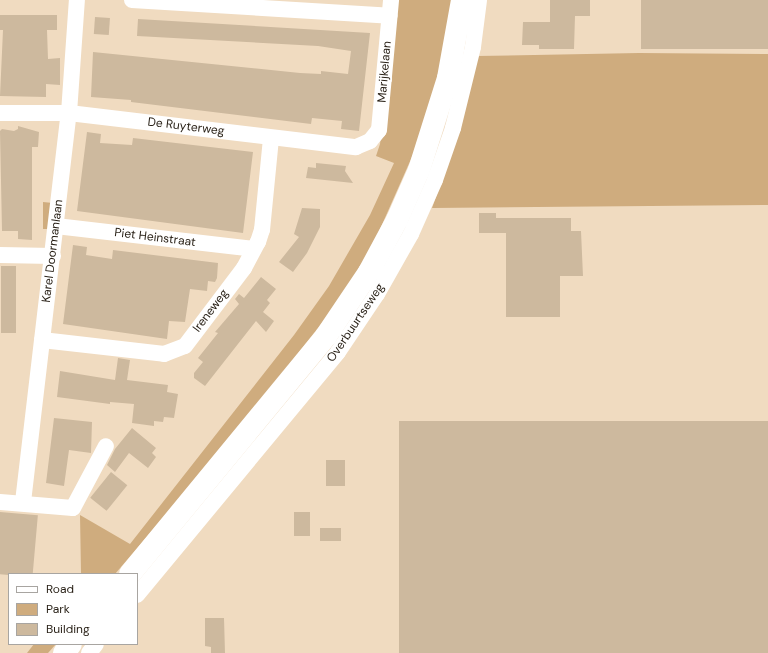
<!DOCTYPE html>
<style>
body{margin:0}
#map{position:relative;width:768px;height:653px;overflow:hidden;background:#f0dbc0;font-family:"DM Sans",sans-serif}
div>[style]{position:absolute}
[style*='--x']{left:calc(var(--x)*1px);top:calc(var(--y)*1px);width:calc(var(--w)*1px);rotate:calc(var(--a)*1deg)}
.green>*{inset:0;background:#cfac7e}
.building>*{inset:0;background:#cdb99e;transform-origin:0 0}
.minor>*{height:16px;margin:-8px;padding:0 8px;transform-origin:8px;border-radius:8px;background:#fff}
.primary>*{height:22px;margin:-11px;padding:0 11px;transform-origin:11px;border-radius:11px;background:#fff}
span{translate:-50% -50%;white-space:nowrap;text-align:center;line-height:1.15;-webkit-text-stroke:3.5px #fff;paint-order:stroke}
.street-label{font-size:12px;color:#261e14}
.legend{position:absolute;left:8px;top:573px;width:130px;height:72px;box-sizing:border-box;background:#fff;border:1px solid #a8a5a1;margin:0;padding:5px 7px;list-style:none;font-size:12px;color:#261e14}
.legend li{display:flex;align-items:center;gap:8px;height:20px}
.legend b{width:20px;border:1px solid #a8a5a1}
</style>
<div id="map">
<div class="green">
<div style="clip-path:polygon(395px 0,452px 0,442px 64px,415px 150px,369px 254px,336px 305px,233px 436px,115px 574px,81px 574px,80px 515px,130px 544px,294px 335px,329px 286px,370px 215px,394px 163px,376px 156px,380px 144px,388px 80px)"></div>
<div style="clip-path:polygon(639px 53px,768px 54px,768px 205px,432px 208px,457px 139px,477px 56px)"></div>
<div style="clip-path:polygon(43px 202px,53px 203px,50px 229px,43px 229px)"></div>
<div style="clip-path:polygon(34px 644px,56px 644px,48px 653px,27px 653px)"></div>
</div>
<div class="building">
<div style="clip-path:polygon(550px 0,590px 0,590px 16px,575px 16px,574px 49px,539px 49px,539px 45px,522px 45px,523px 22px,550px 22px)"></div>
<div style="left:641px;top:0;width:127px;height:49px"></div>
<div style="clip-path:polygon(0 15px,57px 15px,57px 30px,47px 30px,48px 59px,60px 58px,60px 85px,46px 84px,46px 97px,0 96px,3px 30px,0 30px)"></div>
<div style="left:95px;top:17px;width:15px;height:17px;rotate:4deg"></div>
<div style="clip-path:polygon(138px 19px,370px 33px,359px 131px,341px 129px,342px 121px,312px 118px,311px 124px,131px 102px,131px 100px,91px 97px,93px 52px,300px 73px,321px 74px,321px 71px,348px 74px,351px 51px,318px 46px,137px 36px)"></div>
<div style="clip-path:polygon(18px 126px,39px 132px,38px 147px,32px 147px,32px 240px,18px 239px,18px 231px,2px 231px,0 131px,2px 129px,14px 131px,18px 129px)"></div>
<div style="clip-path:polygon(87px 132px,101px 134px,100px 143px,132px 145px,133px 138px,253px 152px,243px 233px,77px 211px)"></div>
<div style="clip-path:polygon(316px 163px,346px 166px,345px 171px,353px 183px,306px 178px,308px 167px,316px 168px)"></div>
<div style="clip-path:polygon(302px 208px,320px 209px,320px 227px,307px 253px,293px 272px,279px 262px,299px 237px,294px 234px)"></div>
<div style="clip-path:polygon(479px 213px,496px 213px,496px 218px,571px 218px,571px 231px,581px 231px,583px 276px,560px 276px,560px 317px,506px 317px,506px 233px,479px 233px)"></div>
<div style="clip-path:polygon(73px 245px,87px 247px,86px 255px,112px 259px,113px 250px,218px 263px,217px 278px,215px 282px,208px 281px,207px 291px,190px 289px,185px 322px,169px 321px,167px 339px,63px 324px)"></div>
<div style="left:1px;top:266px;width:15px;height:67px"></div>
<div style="clip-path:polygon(261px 277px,276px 289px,267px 300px,270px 303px,263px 312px,274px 321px,266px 332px,256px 321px,205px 386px,194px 378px,194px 373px,203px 362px,198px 358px,218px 333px,215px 332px,239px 304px,235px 299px,239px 294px,244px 298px)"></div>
<div style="clip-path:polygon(118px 358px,130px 360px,127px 380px,168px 385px,167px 392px,178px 394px,174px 418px,164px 417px,163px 422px,154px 421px,154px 426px,132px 423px,134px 404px,110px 402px,110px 404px,57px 397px,60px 371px,115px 380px)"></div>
<div style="clip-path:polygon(54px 418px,92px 422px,91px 453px,69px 450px,64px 486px,46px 483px)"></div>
<div style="left:768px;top:421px;width:232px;height:369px;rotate:90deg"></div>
<div style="clip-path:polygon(132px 428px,156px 448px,152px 453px,156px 457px,148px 468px,129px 453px,115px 472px,107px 465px,115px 449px)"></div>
<div style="left:326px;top:460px;width:19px;height:26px"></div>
<div style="left:111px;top:472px;width:21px;height:33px;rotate:39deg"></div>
<div style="left:0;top:512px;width:38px;height:62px;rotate:5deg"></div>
<div style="left:294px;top:512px;width:16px;height:24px"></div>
<div style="left:320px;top:528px;width:21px;height:13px"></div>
<div style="clip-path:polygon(205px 618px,224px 618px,225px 653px,211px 653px,211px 647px,205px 646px)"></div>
</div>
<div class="minor">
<div style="--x:132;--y:0;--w:258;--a:3.5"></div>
<div style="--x:0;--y:113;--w:69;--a:0"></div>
<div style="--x:69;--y:113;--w:289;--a:6.8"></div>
<div style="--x:356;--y:147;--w:15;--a:-23"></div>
<div style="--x:370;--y:141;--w:14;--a:-51"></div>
<div style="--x:379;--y:130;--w:131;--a:-84.7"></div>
<div style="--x:56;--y:226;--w:199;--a:6.6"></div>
<div style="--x:0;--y:255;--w:53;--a:1.1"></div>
<div style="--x:42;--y:340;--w:123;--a:6.5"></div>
<div style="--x:164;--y:354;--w:22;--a:-21"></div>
<div style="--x:185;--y:346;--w:98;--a:-52.9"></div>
<div style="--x:244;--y:268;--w:30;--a:-62"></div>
<div style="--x:258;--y:242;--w:13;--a:-72"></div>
<div style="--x:262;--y:230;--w:92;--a:-84.4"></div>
<div style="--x:0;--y:502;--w:73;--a:4.7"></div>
<div style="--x:73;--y:508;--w:70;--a:-62"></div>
<div style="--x:23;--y:502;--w:392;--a:-83.3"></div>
<div style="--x:69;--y:113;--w:113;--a:-86"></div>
<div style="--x:137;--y:595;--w:315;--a:-50.4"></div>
<div style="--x:338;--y:352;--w:70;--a:-56.1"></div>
<div style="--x:377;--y:294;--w:69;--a:-60.5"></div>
<div style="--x:411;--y:234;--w:59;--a:-66"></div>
<div style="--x:435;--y:180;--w:55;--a:-70.9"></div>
<div style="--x:453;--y:128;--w:83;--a:-76.1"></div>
<div style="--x:473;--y:47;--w:47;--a:-82.7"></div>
<div style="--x:89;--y:653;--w:11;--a:-52"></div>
</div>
<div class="primary">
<div style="--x:130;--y:574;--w:308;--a:-50.5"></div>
<div style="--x:326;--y:336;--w:77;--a:-56.1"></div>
<div style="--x:369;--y:272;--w:59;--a:-61.7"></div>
<div style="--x:397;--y:220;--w:55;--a:-66.3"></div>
<div style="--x:419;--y:170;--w:96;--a:-72.5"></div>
<div style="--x:448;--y:78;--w:79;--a:-79.8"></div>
<div style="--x:64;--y:653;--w:11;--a:-52"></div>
</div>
<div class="street-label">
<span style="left:385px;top:72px;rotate:-85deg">Marijkelaan</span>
<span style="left:186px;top:127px;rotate:7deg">De Ruyterweg</span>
<span style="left:155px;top:238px;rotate:7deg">Piet Heinstraat</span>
<span style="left:53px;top:251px;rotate:-83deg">Karel Doormanlaan</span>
<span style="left:211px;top:311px;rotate:-53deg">Ireneweg</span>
<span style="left:356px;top:323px;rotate:-56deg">Overbuurtseweg</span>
</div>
<ul class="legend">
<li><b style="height:5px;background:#fff"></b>Road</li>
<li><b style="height:11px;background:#cfac7e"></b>Park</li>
<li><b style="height:11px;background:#cdb99e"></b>Building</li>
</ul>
</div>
